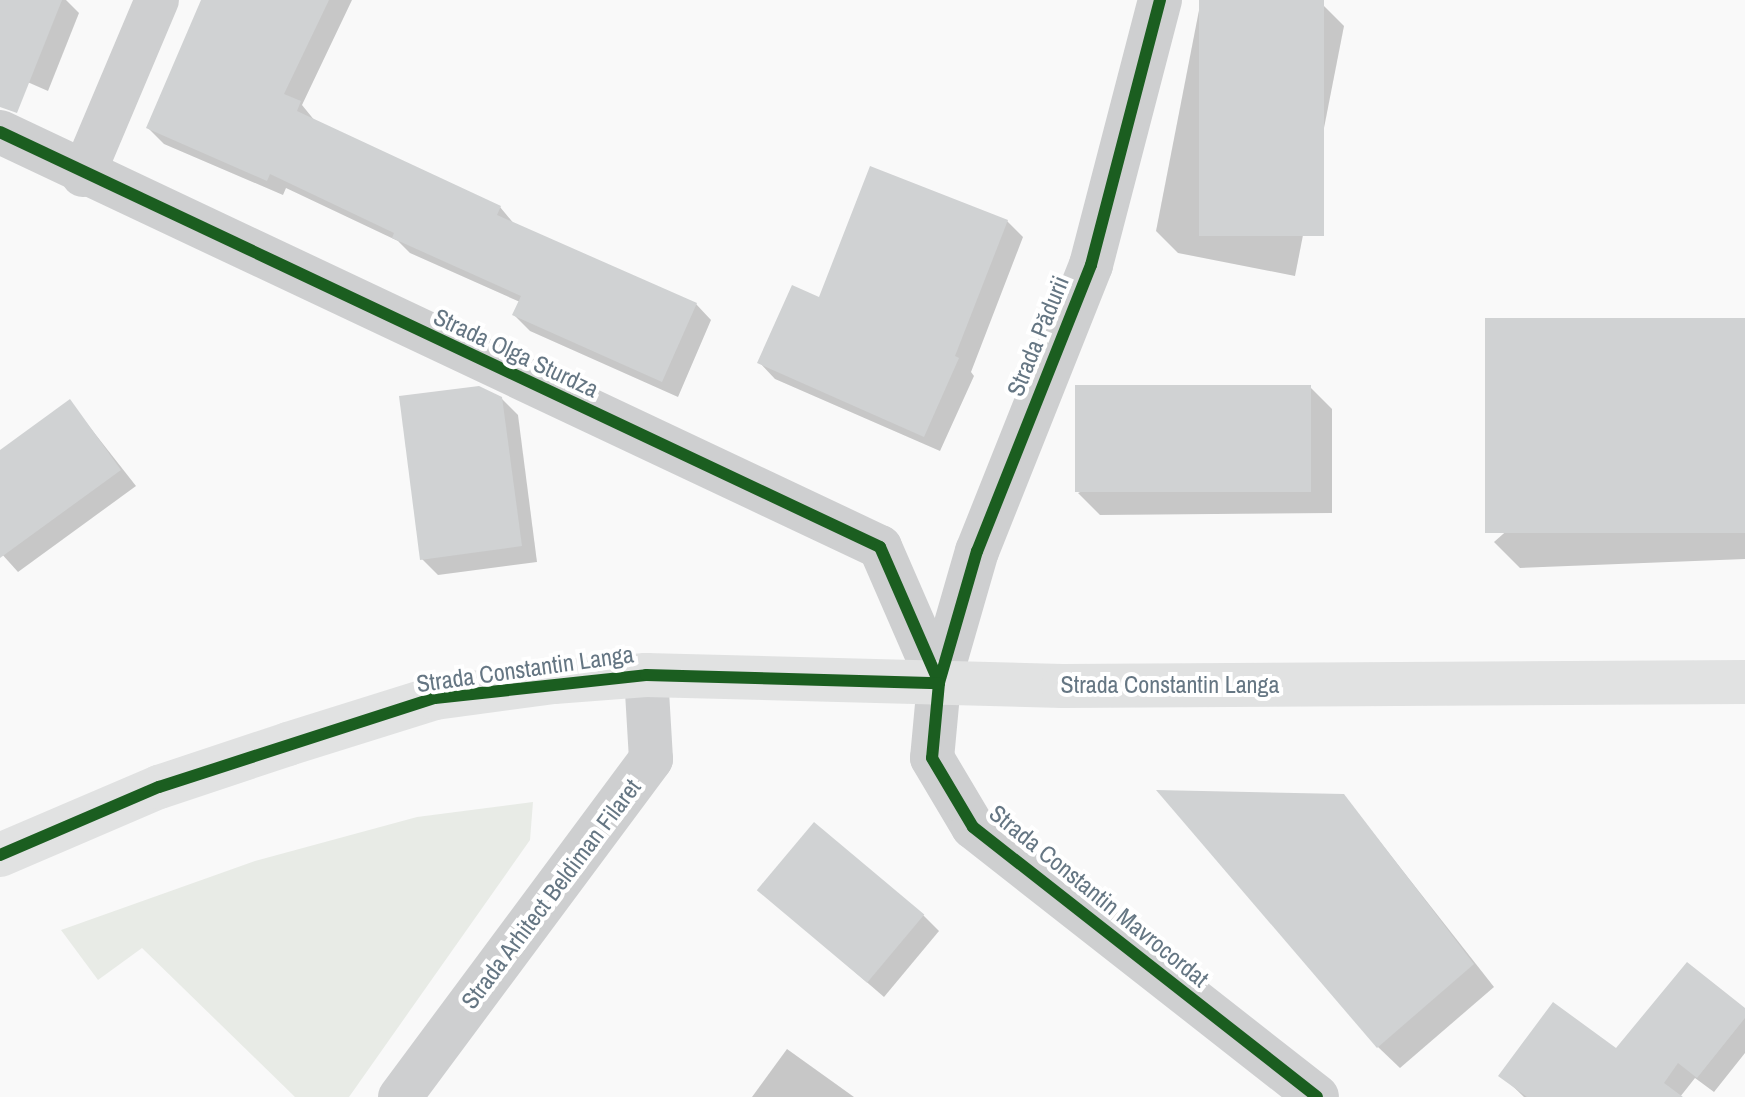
<!DOCTYPE html>
<meta charset="utf-8">
<style>
body{margin:0}
#map{position:relative;width:1745px;height:1097px;overflow:hidden;background:#f9f9f9;font-family:"Archivo Narrow",sans-serif}
div>[style]{position:absolute}
[style*='--x']{left:calc(var(--x)*1px);top:calc(var(--y)*1px);width:calc(var(--w)*1px);rotate:calc(var(--a)*1deg)}
.green>*{inset:0;background:#e8ebe6}
.shadow>*{inset:0;background:#0003}
.building>*{inset:0;background:#d0d2d3;transform-origin:0 0}
.street>*{height:44px;margin:-22px;padding:0 22px;transform-origin:22px;border-radius:22px;background:#cecfd0}
.secondary>*{height:44px;margin:-22px;padding:0 22px;transform-origin:22px;border-radius:22px;background:#e1e2e2}
.cycleway>*{height:12px;margin:-6px;padding:0 6px;transform-origin:6px;border-radius:6px;background:#1b5e20}
span{translate:-50% -50%;white-space:nowrap;text-align:center;line-height:1.15;-webkit-text-stroke:8px #fff;paint-order:stroke}
.street-label{font-size:24px;color:#657683}
</style>
<div id="map">
<div class="green">
<div style="clip-path:polygon(533px 802px,530px 840px,349px 1097px,295px 1097px,142px 948px,98px 980px,61px 930px,255px 861px,417px 817px)"></div>
</div>
<div class="shadow">
<div style="clip-path:polygon(0 0,66px 0,79px 13px,48px 91px,0 70px)"></div>
<div style="clip-path:polygon(225px 0,352px 0,302px 105px,315px 121px,500px 207px,515px 225px,696px 304px,711px 320px,678px 397px,530px 331px,514px 315px,520px 302px,410px 253px,398px 241px,286px 188px,283px 195px,164px 144px,148px 128px)"></div>
<div style="clip-path:polygon(1201px 0,1302px 0,1322px 4px,1344px 26px,1295px 276px,1178px 253px,1156px 231px)"></div>
<div style="clip-path:polygon(1007px 221px,1023px 237px,971px 372px,974px 376px,940px 451px,775px 379px,760px 363px,821px 300px)"></div>
<div style="clip-path:polygon(1745px 320px,1745px 559px,1520px 568px,1494px 542px)"></div>
<div style="clip-path:polygon(1310px 387px,1332px 409px,1332px 513px,1100px 515px,1078px 493px)"></div>
<div style="clip-path:polygon(501px 398px,518px 415px,537px 562px,438px 575px,422px 559px)"></div>
<div style="clip-path:polygon(70px 402px,136px 486px,18px 572px,0 552px,0 453px)"></div>
<div style="clip-path:polygon(1344px 796px,1494px 987px,1400px 1068px,1378px 1047px)"></div>
<div style="clip-path:polygon(760px 890px,923px 915px,939px 931px,884px 997px)"></div>
<div style="clip-path:polygon(1745px 1010px,1745px 1053px,1714px 1092px,1695px 1078px,1680px 1097px,1524px 1097px,1501px 1075px,1617px 1051px)"></div>
<div style="clip-path:polygon(787px 1049px,854px 1097px,752px 1097px)"></div>
</div>
<div class="building">
<div style="clip-path:polygon(0 0,62px 0,17px 113px,0 107px)"></div>
<div style="clip-path:polygon(201px 0,329px 0,284px 94px,301px 101px,297px 111px,501px 206px,497px 215px,697px 303px,662px 382px,512px 315px,521px 296px,392px 238px,394px 233px,270px 174px,267px 181px,146px 128px)"></div>
<div style="left:1199px;top:0;width:125px;height:236px"></div>
<div style="clip-path:polygon(870px 166px,1008px 220px,955px 356px,959px 358px,924px 437px,757px 363px,792px 285px,819px 297px)"></div>
<div style="left:1745px;top:318px;width:215px;height:260px;rotate:90deg"></div>
<div style="left:1311px;top:385px;width:107px;height:236px;rotate:90deg"></div>
<div style="clip-path:polygon(479px 386px,502px 397px,522px 546px,420px 560px,399px 396px)"></div>
<div style="clip-path:polygon(70px 399px,121px 470px,0 558px,0 450px)"></div>
<div style="clip-path:polygon(1156px 790px,1344px 794px,1474px 964px,1377px 1048px)"></div>
<div style="left:814px;top:822px;width:144px;height:89px;rotate:40deg"></div>
<div style="clip-path:polygon(1687px 962px,1745px 1008px,1745px 1018px,1697px 1078px,1678px 1063px,1664px 1083px,1683px 1097px,1527px 1097px,1498px 1076px,1553px 1002px,1616px 1048px)"></div>
</div>
<div class="street">
<div style="--x:1160;--y:0;--w:274;--a:104.6"></div>
<div style="--x:1091;--y:265;--w:308;--a:111.7"></div>
<div style="--x:977;--y:551;--w:137;--a:106.1"></div>
<div style="--x:939;--y:683;--w:75;--a:95.3"></div>
<div style="--x:932;--y:758;--w:80;--a:59.3"></div>
<div style="--x:973;--y:827;--w:437;--a:38.1"></div>
<div style="--x:0;--y:132;--w:973;--a:25.25"></div>
<div style="--x:880;--y:547;--w:148;--a:66.5"></div>
<div style="--x:83;--y:175;--w:190;--a:-67.1"></div>
<div style="--x:400;--y:1097;--w:421;--a:-53.4"></div>
<div style="--x:651;--y:759;--w:84;--a:-93.4"></div>
</div>
<div class="secondary">
<div style="--x:0;--y:855;--w:173;--a:-23.2"></div>
<div style="--x:159;--y:787;--w:136;--a:-18.4"></div>
<div style="--x:288;--y:744;--w:154;--a:-17.4"></div>
<div style="--x:435;--y:698;--w:120;--a:-7.7"></div>
<div style="--x:554;--y:682;--w:92;--a:-4.4"></div>
<div style="--x:646;--y:675;--w:417;--a:1.5"></div>
<div style="--x:1063;--y:686;--w:682;--a:-0.34"></div>
</div>
<div class="cycleway">
<div style="--x:1160;--y:0;--w:274;--a:104.6"></div>
<div style="--x:1091;--y:265;--w:308;--a:111.7"></div>
<div style="--x:977;--y:551;--w:137;--a:106.1"></div>
<div style="--x:939;--y:683;--w:75;--a:95.3"></div>
<div style="--x:932;--y:758;--w:80;--a:59.3"></div>
<div style="--x:973;--y:827;--w:437;--a:38.1"></div>
<div style="--x:0;--y:132;--w:973;--a:25.25"></div>
<div style="--x:880;--y:547;--w:148;--a:66.5"></div>
<div style="--x:0;--y:855;--w:173;--a:-23.2"></div>
<div style="--x:159;--y:787;--w:290;--a:-17.9"></div>
<div style="--x:435;--y:698;--w:212;--a:-6.2"></div>
<div style="--x:646;--y:675;--w:293;--a:1.6"></div>
</div>
<div class="street-label">
<span style="left:1038px;top:336px;rotate:-68deg">Strada Pădurii</span>
<span style="left:516px;top:353px;rotate:25deg">Strada Olga Sturdza</span>
<span style="left:525px;top:669px;rotate:-8deg">Strada Constantin Langa</span>
<span style="left:1170px;top:685px">Strada Constantin Langa</span>
<span style="left:551px;top:894px;rotate:-53deg">Strada Arhitect Beldiman Filaret</span>
<span style="left:1099px;top:896px;rotate:39deg">Strada Constantin Mavrocordat</span>
</div>
</div>
